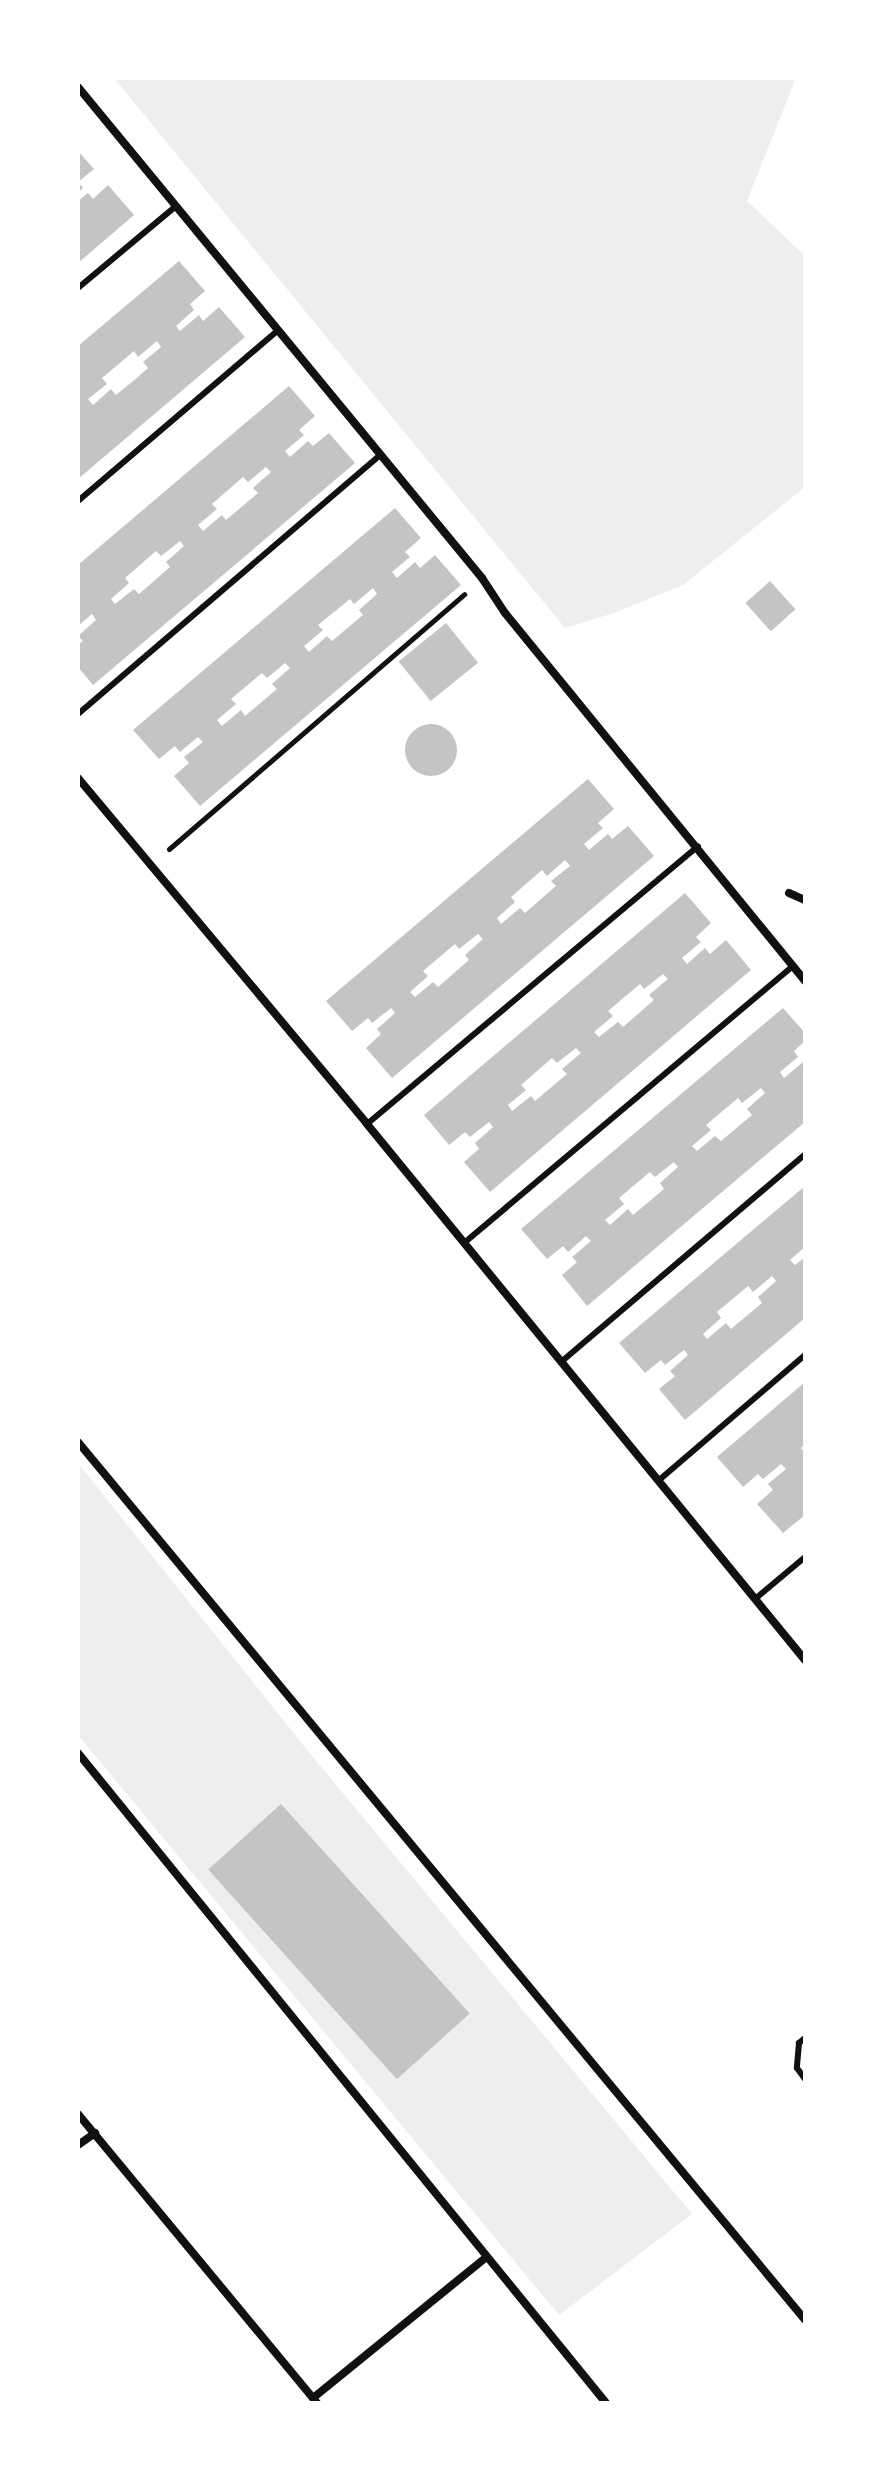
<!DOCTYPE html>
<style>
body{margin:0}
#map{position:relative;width:883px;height:2481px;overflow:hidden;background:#fff;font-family:"Roboto Condensed",sans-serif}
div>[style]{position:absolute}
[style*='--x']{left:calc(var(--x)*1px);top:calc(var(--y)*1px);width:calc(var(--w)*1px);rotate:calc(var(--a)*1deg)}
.green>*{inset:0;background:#eee}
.building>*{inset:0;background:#c4c4c4;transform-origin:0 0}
.round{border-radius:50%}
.path>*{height:5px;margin:-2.5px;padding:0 2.5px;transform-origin:2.5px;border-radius:2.5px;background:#111}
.service>*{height:6px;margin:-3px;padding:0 3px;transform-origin:3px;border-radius:3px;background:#111}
.minor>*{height:8px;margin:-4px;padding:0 4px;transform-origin:4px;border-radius:4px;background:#111}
span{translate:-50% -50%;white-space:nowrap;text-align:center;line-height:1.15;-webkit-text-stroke:7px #fff;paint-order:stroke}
.frame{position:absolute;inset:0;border:80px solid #fff;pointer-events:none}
</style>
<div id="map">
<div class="green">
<div style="clip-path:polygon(114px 78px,796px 78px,747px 201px,805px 256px,805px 487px,683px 585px,614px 613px,565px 628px)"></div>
<div style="clip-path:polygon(78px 1463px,308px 1751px,692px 2214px,559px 2315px,78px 1735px)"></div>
</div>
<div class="building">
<div style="clip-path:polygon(78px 151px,94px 169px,78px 182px,83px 188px,78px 192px)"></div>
<div style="clip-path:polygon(108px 185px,134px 215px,78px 263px,78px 201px,88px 193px,93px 199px)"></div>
<div style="clip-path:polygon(evenodd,179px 261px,205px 291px,190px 304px,194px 310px,176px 326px,180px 331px,199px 315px,203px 321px,219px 307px,245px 337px,78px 479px,78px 346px,179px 261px,157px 341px,161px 347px,143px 362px,148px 368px,132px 382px,116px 395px,111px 389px,93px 405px,88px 399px,107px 384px,102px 378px,134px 351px,138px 357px,157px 341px)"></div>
<div style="clip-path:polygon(evenodd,289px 386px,315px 416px,299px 430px,304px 435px,285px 451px,290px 457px,308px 441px,313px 446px,329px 433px,355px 463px,93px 685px,78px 667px,78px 645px,83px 641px,78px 636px,96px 620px,92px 614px,78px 626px,78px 565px,289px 386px,266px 467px,271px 472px,253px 488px,258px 493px,226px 520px,222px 515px,203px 531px,198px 525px,217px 509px,212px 504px,243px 477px,248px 482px,266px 467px,289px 386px,180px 541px,184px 546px,166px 562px,170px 567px,139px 594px,134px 589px,115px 604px,111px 599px,129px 583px,125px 578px,156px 551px,161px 556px,180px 541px)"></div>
<div style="clip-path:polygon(evenodd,395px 508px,421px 538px,405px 552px,410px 557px,392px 572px,397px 578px,415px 562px,420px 568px,435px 555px,461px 585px,200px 806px,174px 776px,189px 763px,184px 757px,203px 742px,198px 737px,180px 752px,175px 746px,159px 759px,133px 730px,395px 508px,373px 588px,377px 594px,359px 610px,363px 615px,332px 641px,327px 636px,309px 652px,304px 646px,323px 630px,318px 625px,350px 599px,354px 604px,373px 588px,395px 508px,285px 663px,290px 668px,272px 684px,277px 689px,245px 716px,241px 710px,222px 726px,217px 720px,236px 704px,231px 699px,262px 673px,267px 678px,285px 663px)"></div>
<div style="left:770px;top:581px;width:38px;height:33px;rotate:48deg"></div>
<div style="left:446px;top:623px;width:51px;height:61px;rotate:51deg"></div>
<div class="round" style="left:405px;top:724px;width:52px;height:52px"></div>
<div style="clip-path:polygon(evenodd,588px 779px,614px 809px,598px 823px,603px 828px,584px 844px,589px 850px,608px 834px,612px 839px,628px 826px,654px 856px,392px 1078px,366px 1048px,381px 1034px,377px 1029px,395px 1013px,391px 1008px,372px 1023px,368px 1018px,352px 1031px,326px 1001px,588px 779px,565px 860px,570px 866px,551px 881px,556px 886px,525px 913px,520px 908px,501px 924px,497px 918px,515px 902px,511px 897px,542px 870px,547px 876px,565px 860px,588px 779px,478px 934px,483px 939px,465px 955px,469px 960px,438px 987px,433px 982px,415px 997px,410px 992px,428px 976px,423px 971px,455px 944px,459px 949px,478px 934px)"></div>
<div style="clip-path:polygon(evenodd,685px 893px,711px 923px,696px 937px,701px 942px,682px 958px,687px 964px,705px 948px,710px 954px,726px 940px,751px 970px,490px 1192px,464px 1162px,479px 1149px,475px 1143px,493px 1127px,489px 1122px,470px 1137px,465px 1132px,449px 1145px,424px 1115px,685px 893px,663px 974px,668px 979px,649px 995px,654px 1000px,623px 1027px,618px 1022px,599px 1037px,594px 1032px,613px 1016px,608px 1011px,640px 984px,644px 989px,663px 974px,685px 893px,576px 1048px,581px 1053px,562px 1069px,567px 1074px,535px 1101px,531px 1096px,512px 1111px,508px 1105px,526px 1090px,521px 1085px,552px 1058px,557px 1063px,576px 1048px)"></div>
<div style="clip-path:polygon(evenodd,783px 1008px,805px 1033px,805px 1041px,794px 1051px,798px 1057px,780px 1072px,784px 1078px,803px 1062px,805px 1064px,805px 1122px,587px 1306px,562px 1275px,577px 1262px,572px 1257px,591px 1241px,586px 1236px,568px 1252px,563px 1246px,547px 1259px,521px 1229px,783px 1008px,761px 1088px,765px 1093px,747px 1109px,752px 1115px,721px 1141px,715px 1136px,697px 1151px,692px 1146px,711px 1130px,706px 1125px,738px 1098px,742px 1103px,761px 1088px,783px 1008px,674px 1162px,678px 1167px,660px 1183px,664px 1189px,633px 1215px,628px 1209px,610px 1225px,605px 1220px,624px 1204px,619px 1198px,650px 1172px,655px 1177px,674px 1162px)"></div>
<div style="clip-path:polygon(evenodd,805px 1186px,805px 1247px,790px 1260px,795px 1265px,805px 1257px,805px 1318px,685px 1420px,659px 1389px,675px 1376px,670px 1371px,688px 1355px,684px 1350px,665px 1365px,661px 1360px,645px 1373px,619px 1343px,805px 1186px,772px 1276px,776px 1281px,758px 1297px,762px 1303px,731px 1329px,726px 1323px,707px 1339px,703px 1334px,721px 1318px,717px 1312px,748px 1286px,753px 1292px,772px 1276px)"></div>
<div style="clip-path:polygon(805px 1382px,805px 1444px,801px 1448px,805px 1453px,805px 1515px,783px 1533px,757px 1504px,773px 1490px,768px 1484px,786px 1469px,781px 1464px,763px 1479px,758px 1474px,743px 1487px,717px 1457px)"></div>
<div style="left:281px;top:1804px;width:282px;height:98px;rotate:48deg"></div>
</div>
<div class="path">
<div style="--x:169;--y:849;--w:390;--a:-40.8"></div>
</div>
<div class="service">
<div style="--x:78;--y:288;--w:128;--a:-39.9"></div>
<div style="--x:78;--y:501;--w:263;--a:-40.5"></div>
<div style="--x:78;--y:714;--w:398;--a:-40.6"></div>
<div style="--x:367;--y:1124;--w:432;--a:-40"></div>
<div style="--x:464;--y:1243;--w:430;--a:-40.1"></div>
<div style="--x:561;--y:1362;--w:321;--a:-40.4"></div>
<div style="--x:658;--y:1481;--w:194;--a:-40.6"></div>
<div style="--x:755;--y:1599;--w:65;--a:-40"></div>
<div style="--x:805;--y:2038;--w:8;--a:140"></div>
<div style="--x:799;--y:2043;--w:25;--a:95"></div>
<div style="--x:797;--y:2068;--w:14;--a:54"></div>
</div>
<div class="minor">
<div style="--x:78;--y:87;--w:636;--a:50.55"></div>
<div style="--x:482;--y:578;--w:42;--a:56.7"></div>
<div style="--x:505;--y:613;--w:475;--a:50.8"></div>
<div style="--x:78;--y:778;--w:451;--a:50.1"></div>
<div style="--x:367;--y:1124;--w:692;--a:50.75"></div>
<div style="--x:789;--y:893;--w:17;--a:24"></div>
<div style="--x:78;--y:1442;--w:1140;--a:50.37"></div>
<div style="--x:78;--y:1753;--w:837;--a:50.91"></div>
<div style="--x:78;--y:2114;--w:375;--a:50.4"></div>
<div style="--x:78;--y:2145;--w:21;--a:-35"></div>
<div style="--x:313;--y:2398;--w:222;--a:-39.1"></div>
</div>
<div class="frame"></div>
</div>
